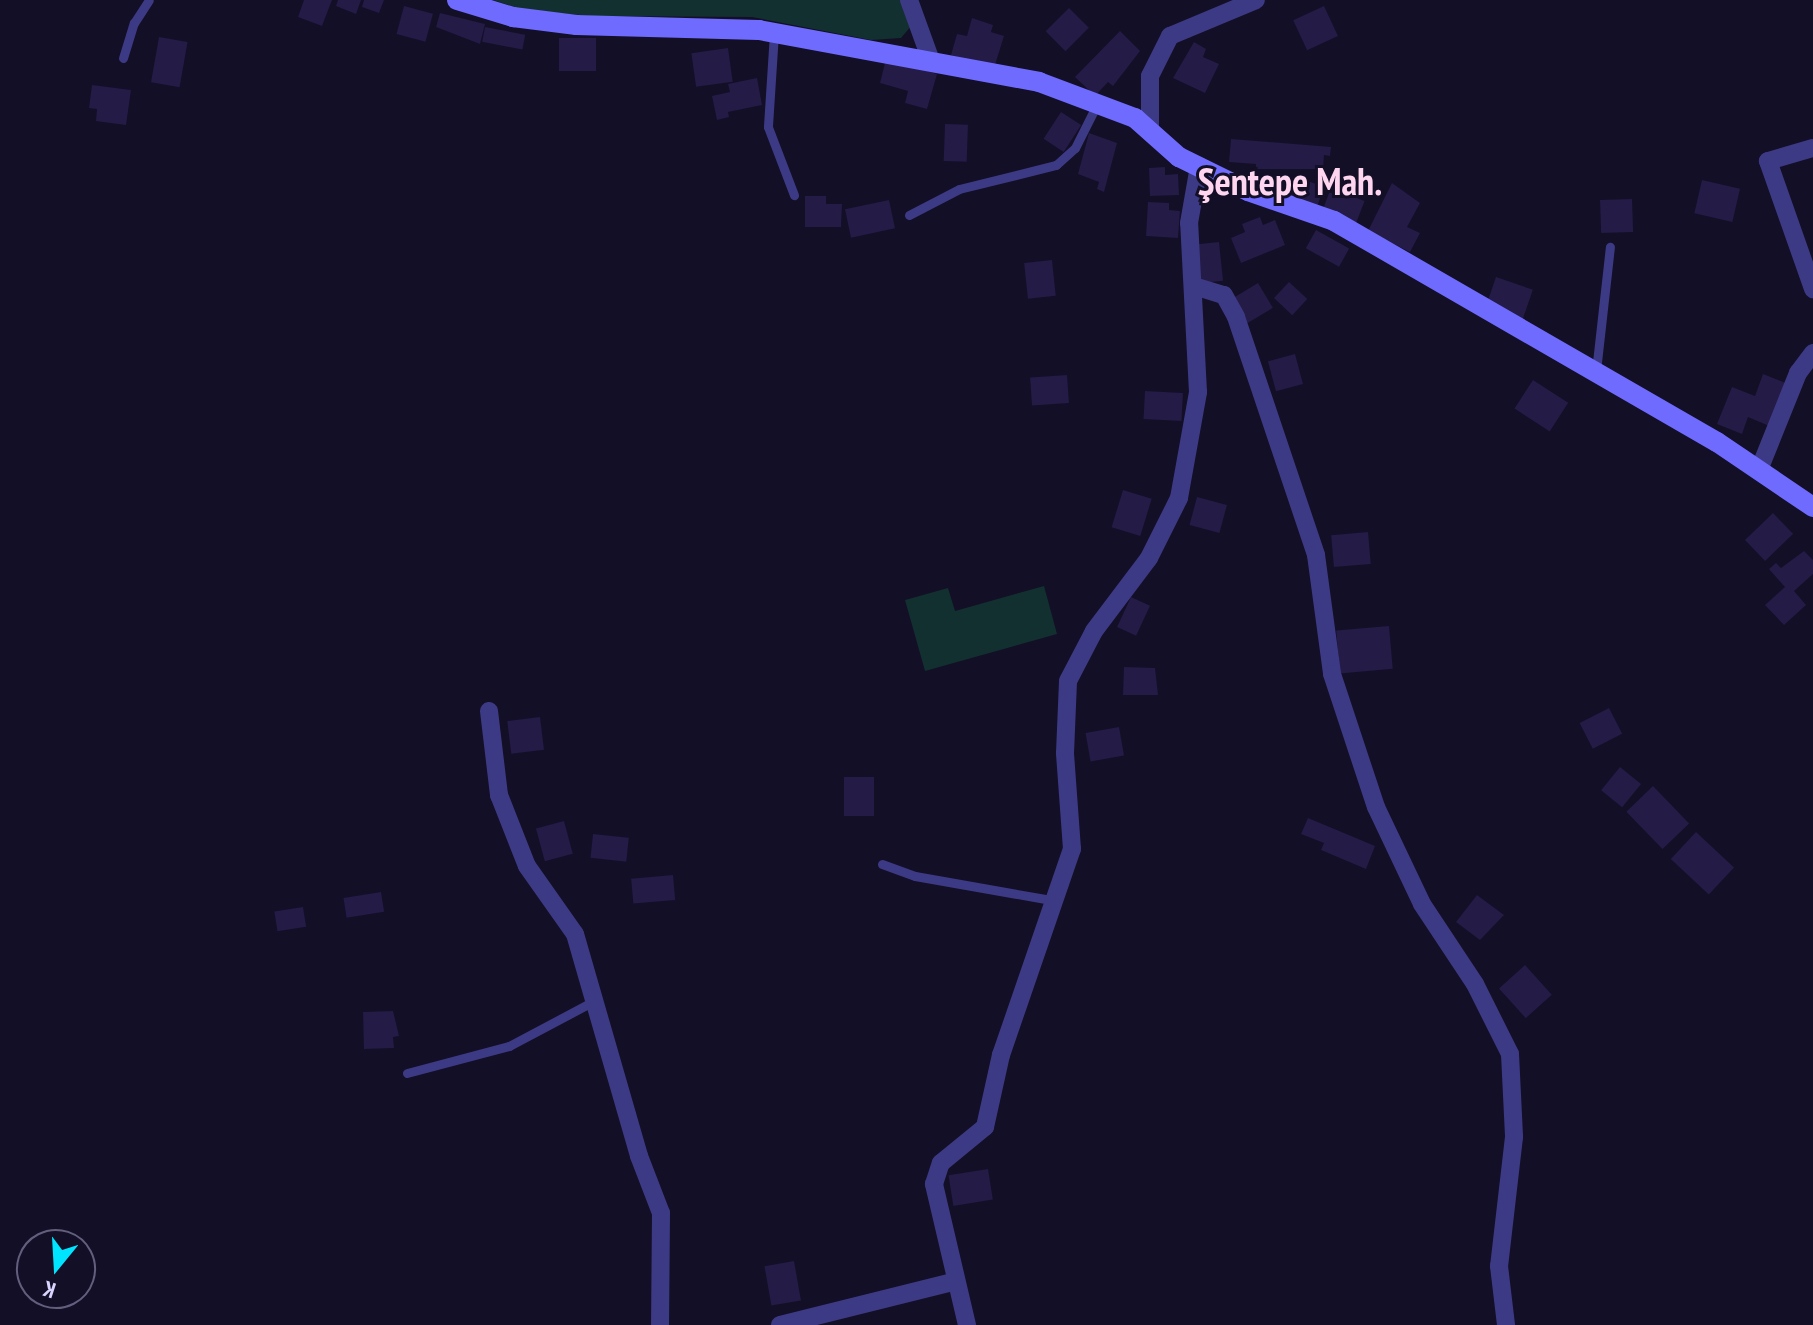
<!DOCTYPE html>
<meta charset="utf-8">
<style>
body{margin:0}
#map{position:relative;width:1813px;height:1325px;overflow:hidden;background:#130f26;font-family:"PT Sans Narrow",sans-serif}
div>[style]{position:absolute}
[style*='--x']{left:calc(var(--x)*1px);top:calc(var(--y)*1px);width:calc(var(--w)*1px);rotate:calc(var(--a)*1deg)}
.green>*{inset:0;background:#12302f}
.building>*{inset:0;background:#241b47;transform-origin:0 0}
.lane>*{height:9px;margin:-4.5px;padding:0 4.5px;transform-origin:4.5px;border-radius:4.5px;background:#3d3a85}
.street>*{height:18px;margin:-9px;padding:0 9px;transform-origin:9px;border-radius:9px;background:#3d3a85}
.secondary>*{height:20px;margin:-10px;padding:0 10px;transform-origin:10px;border-radius:10px;background:#6f6bff}
span{translate:-50% -50%;white-space:nowrap;text-align:center;line-height:1.15;-webkit-text-stroke:6px #130f26;paint-order:stroke}
.district-label{font-size:38px;color:#ffd6f0;font-weight:700}
.north{position:absolute;left:16px;top:1229px;width:80px;height:80px;box-sizing:border-box;background:#130f26;border:2px solid #625e7d;border-radius:50%;rotate:198deg;font-size:22px;font-weight:700;line-height:32px;text-align:center;color:#d9d4ff}
.north::after{content:'';display:block;margin:auto;width:28px;height:36px;background:#00e5ff;clip-path:polygon(50% 0,100% 100%,50% 72%,0 100%)}
</style>
<div id="map">
<div class="green">
<div style="clip-path:polygon(493px 0,902px 0,912px 25px,901px 38px,871px 40px,752px 17px,591px 16px,524px 10px)"></div>
<div style="clip-path:polygon(1044px 586px,1057px 634px,925px 671px,905px 600px,948px 588px,955px 611px)"></div>
</div>
<div class="building">
<div style="clip-path:polygon(304px 0,332px 0,322px 26px,298px 17px)"></div>
<div style="clip-path:polygon(338px 0,361px 0,356px 14px,336px 6px)"></div>
<div style="clip-path:polygon(364px 0,384px 0,379px 13px,362px 7px)"></div>
<div style="left:404px;top:6px;width:30px;height:29px;rotate:15deg"></div>
<div style="left:1324px;top:6px;width:33px;height:34px;rotate:65deg"></div>
<div style="left:1069px;top:8px;width:28px;height:33px;rotate:45deg"></div>
<div style="clip-path:polygon(440px 13px,485px 24px,480px 44px,436px 27px)"></div>
<div style="clip-path:polygon(972px 18px,993px 25px,991px 32px,1004px 36px,994px 68px,951px 55px,957px 34px,967px 36px)"></div>
<div style="left:485px;top:27px;width:41px;height:15px;rotate:11deg"></div>
<div style="clip-path:polygon(1120px 31px,1140px 51px,1113px 86px,1108px 82px,1095px 96px,1075px 77px)"></div>
<div style="left:159px;top:37px;width:29px;height:46px;rotate:10deg"></div>
<div style="left:559px;top:38px;width:37px;height:33px"></div>
<div style="clip-path:polygon(1194px 42px,1206px 49px,1203px 57px,1219px 64px,1205px 93px,1173px 78px)"></div>
<div style="left:728px;top:48px;width:34px;height:37px;rotate:82deg"></div>
<div style="clip-path:polygon(886px 59px,937px 74px,927px 109px,905px 103px,908px 91px,880px 83px)"></div>
<div style="clip-path:polygon(757px 78px,762px 105px,728px 112px,729px 117px,717px 120px,712px 96px,730px 92px,728px 84px)"></div>
<div style="clip-path:polygon(92px 85px,131px 90px,126px 125px,96px 121px,97px 109px,89px 108px)"></div>
<div style="left:1061px;top:112px;width:24px;height:32px;rotate:33deg"></div>
<div style="left:945px;top:124px;width:23px;height:37px;rotate:2deg"></div>
<div style="clip-path:polygon(1089px 133px,1117px 143px,1104px 192px,1097px 189px,1099px 182px,1078px 174px)"></div>
<div style="clip-path:polygon(1231px 139px,1331px 147px,1330px 156px,1324px 155px,1323px 169px,1256px 169px,1256px 164px,1229px 162px)"></div>
<div style="clip-path:polygon(1165px 167px,1165px 175px,1178px 174px,1179px 195px,1150px 196px,1149px 168px)"></div>
<div style="clip-path:polygon(1300px 178px,1324px 187px,1316px 210px,1281px 197px,1288px 179px,1298px 183px)"></div>
<div style="left:1702px;top:180px;width:39px;height:34px;rotate:13deg"></div>
<div style="clip-path:polygon(1392px 183px,1420px 203px,1407px 227px,1420px 233px,1410px 252px,1368px 231px)"></div>
<div style="left:1331px;top:188px;width:36px;height:27px;rotate:21deg"></div>
<div style="clip-path:polygon(805px 196px,826px 196px,826px 204px,842px 204px,841px 227px,805px 227px)"></div>
<div style="left:1632px;top:199px;width:33px;height:32px;rotate:88deg"></div>
<div style="left:889px;top:200px;width:29px;height:45px;rotate:78deg"></div>
<div style="clip-path:polygon(1148px 202px,1169px 203px,1169px 210px,1180px 211px,1178px 238px,1146px 236px)"></div>
<div style="clip-path:polygon(1260px 217px,1263px 225px,1275px 220px,1285px 245px,1241px 263px,1231px 238px,1245px 232px,1242px 224px)"></div>
<div style="left:1316px;top:230px;width:38px;height:21px;rotate:29deg"></div>
<div style="left:1219px;top:242px;width:39px;height:27px;rotate:84deg"></div>
<div style="left:1052px;top:260px;width:36px;height:28px;rotate:84deg"></div>
<div style="left:1496px;top:277px;width:39px;height:31px;rotate:19deg"></div>
<div style="left:1289px;top:282px;width:25px;height:22px;rotate:43deg"></div>
<div style="left:1258px;top:283px;width:29px;height:31px;rotate:59deg"></div>
<div style="left:1295px;top:354px;width:31px;height:28px;rotate:75deg"></div>
<div style="clip-path:polygon(1763px 374px,1791px 385px,1774px 428px,1748px 417px,1742px 434px,1717px 424px,1732px 387px,1755px 396px)"></div>
<div style="left:1067px;top:375px;width:28px;height:37px;rotate:86deg"></div>
<div style="left:1533px;top:380px;width:42px;height:34px;rotate:33deg"></div>
<div style="left:1145px;top:391px;width:38px;height:28px;rotate:3deg"></div>
<div style="left:1123px;top:490px;width:30px;height:39px;rotate:17deg"></div>
<div style="left:1197px;top:497px;width:31px;height:29px;rotate:15deg"></div>
<div style="left:1773px;top:513px;width:29px;height:39px;rotate:46deg"></div>
<div style="left:1368px;top:532px;width:32px;height:37px;rotate:85deg"></div>
<div style="clip-path:polygon(1804px 551px,1813px 560px,1813px 574px,1794px 591px,1806px 605px,1784px 625px,1765px 605px,1785px 587px,1769px 569px,1776px 563px,1781px 568px)"></div>
<div style="left:1131px;top:597px;width:21px;height:33px;rotate:25deg"></div>
<div style="left:1389px;top:626px;width:43px;height:53px;rotate:85deg"></div>
<div style="clip-path:polygon(1124px 667px,1155px 668px,1158px 695px,1123px 695px)"></div>
<div style="left:1609px;top:708px;width:29px;height:33px;rotate:63deg"></div>
<div style="left:540px;top:717px;width:33px;height:33px;rotate:83deg"></div>
<div style="left:1119px;top:727px;width:29px;height:34px;rotate:80deg"></div>
<div style="left:1620px;top:767px;width:27px;height:30px;rotate:39deg"></div>
<div style="left:844px;top:777px;width:30px;height:39px"></div>
<div style="left:1653px;top:786px;width:52px;height:37px;rotate:46deg"></div>
<div style="clip-path:polygon(1308px 818px,1375px 846px,1366px 869px,1321px 850px,1324px 843px,1301px 834px)"></div>
<div style="left:564px;top:821px;width:34px;height:29px;rotate:75deg"></div>
<div style="left:1696px;top:832px;width:52px;height:37px;rotate:43deg"></div>
<div style="left:593px;top:834px;width:36px;height:24px;rotate:6deg"></div>
<div style="left:673px;top:875px;width:25px;height:42px;rotate:85deg"></div>
<div style="left:381px;top:892px;width:20px;height:38px;rotate:81deg"></div>
<div style="clip-path:polygon(1477px 895px,1504px 915px,1480px 940px,1456px 922px)"></div>
<div style="left:303px;top:907px;width:20px;height:29px;rotate:81deg"></div>
<div style="left:1525px;top:965px;width:40px;height:35px;rotate:48deg"></div>
<div style="clip-path:polygon(393px 1011px,399px 1036px,393px 1037px,394px 1048px,364px 1049px,363px 1012px)"></div>
<div style="left:988px;top:1169px;width:31px;height:40px;rotate:81deg"></div>
<div style="left:794px;top:1261px;width:40px;height:30px;rotate:80deg"></div>
</div>
<div class="lane">
<div style="--x:774;--y:33;--w:94;--a:93.7"></div>
<div style="--x:768;--y:127;--w:73;--a:69.1"></div>
<div style="--x:123;--y:58;--w:37;--a:-73"></div>
<div style="--x:134;--y:23;--w:27;--a:-57"></div>
<div style="--x:909;--y:215;--w:56;--a:-27.5"></div>
<div style="--x:959;--y:189;--w:100;--a:-13.9"></div>
<div style="--x:1056;--y:165;--w:25;--a:-42"></div>
<div style="--x:1075;--y:148;--w:49;--a:-63.4"></div>
<div style="--x:1596;--y:371;--w:125;--a:-83.6"></div>
<div style="--x:882;--y:864;--w:35;--a:20"></div>
<div style="--x:915;--y:876;--w:144;--a:10"></div>
<div style="--x:407;--y:1073;--w:106;--a:-14.8"></div>
<div style="--x:509;--y:1046;--w:96;--a:-27.9"></div>
</div>
<div class="street">
<div style="--x:909;--y:0;--w:62;--a:70.1"></div>
<div style="--x:1150;--y:131;--w:55;--a:-90"></div>
<div style="--x:1150;--y:76;--w:45;--a:-63.4"></div>
<div style="--x:1170;--y:36;--w:93;--a:-22.7"></div>
<div style="--x:1813;--y:148;--w:47;--a:163.9"></div>
<div style="--x:1768;--y:161;--w:136;--a:70.6"></div>
<div style="--x:1194;--y:286;--w:31;--a:17"></div>
<div style="--x:1224;--y:295;--w:25;--a:61"></div>
<div style="--x:1236;--y:317;--w:251;--a:71.4"></div>
<div style="--x:1316;--y:555;--w:120;--a:82.3"></div>
<div style="--x:1332;--y:674;--w:140;--a:71.7"></div>
<div style="--x:1376;--y:807;--w:107;--a:64.6"></div>
<div style="--x:1422;--y:904;--w:96;--a:56.5"></div>
<div style="--x:1475;--y:984;--w:78;--a:63.4"></div>
<div style="--x:1510;--y:1054;--w:83;--a:87.2"></div>
<div style="--x:1514;--y:1137;--w:130;--a:96.6"></div>
<div style="--x:1499;--y:1266;--w:59;--a:83.2"></div>
<div style="--x:1759;--y:470;--w:105;--a:-68.1"></div>
<div style="--x:1798;--y:373;--w:25;--a:-53"></div>
<div style="--x:489;--y:711;--w:85;--a:83.2"></div>
<div style="--x:499;--y:795;--w:76;--a:68.5"></div>
<div style="--x:527;--y:866;--w:83;--a:54.8"></div>
<div style="--x:575;--y:934;--w:231;--a:73.9"></div>
<div style="--x:639;--y:1156;--w:61;--a:68.9"></div>
<div style="--x:661;--y:1213;--w:112;--a:90.5"></div>
<div style="--x:780;--y:1325;--w:181;--a:-14"></div>
<div style="--x:967;--y:1325;--w:145;--a:-103.2"></div>
<div style="--x:934;--y:1184;--w:22;--a:-72"></div>
<div style="--x:941;--y:1163;--w:57;--a:-39.3"></div>
<div style="--x:985;--y:1127;--w:74;--a:-77.5"></div>
<div style="--x:1001;--y:1055;--w:218;--a:-71"></div>
<div style="--x:1072;--y:849;--w:96;--a:-94.2"></div>
<div style="--x:1065;--y:753;--w:72;--a:-87.6"></div>
<div style="--x:1068;--y:681;--w:56;--a:-62.5"></div>
<div style="--x:1094;--y:631;--w:91;--a:-53"></div>
<div style="--x:1149;--y:558;--w:67;--a:-63.4"></div>
<div style="--x:1179;--y:498;--w:108;--a:-79.8"></div>
<div style="--x:1198;--y:392;--w:169;--a:-93"></div>
<div style="--x:1189;--y:223;--w:58;--a:-80"></div>
</div>
<div class="secondary">
<div style="--x:457;--y:0;--w:59;--a:16.9"></div>
<div style="--x:513;--y:17;--w:64;--a:7.2"></div>
<div style="--x:576;--y:25;--w:183;--a:1.6"></div>
<div style="--x:759;--y:30;--w:285;--a:10.5"></div>
<div style="--x:1039;--y:82;--w:103;--a:20.6"></div>
<div style="--x:1135;--y:118;--w:59;--a:41.6"></div>
<div style="--x:1179;--y:157;--w:77;--a:26.2"></div>
<div style="--x:1248;--y:191;--w:91;--a:19.2"></div>
<div style="--x:1334;--y:221;--w:442;--a:30"></div>
<div style="--x:1717;--y:442;--w:116;--a:34.1"></div>
</div>
<div class="district-label">
<span style="left:1290px;top:181px">Şentepe Mah.</span>
</div>
<div class="north">K</div>
</div>
